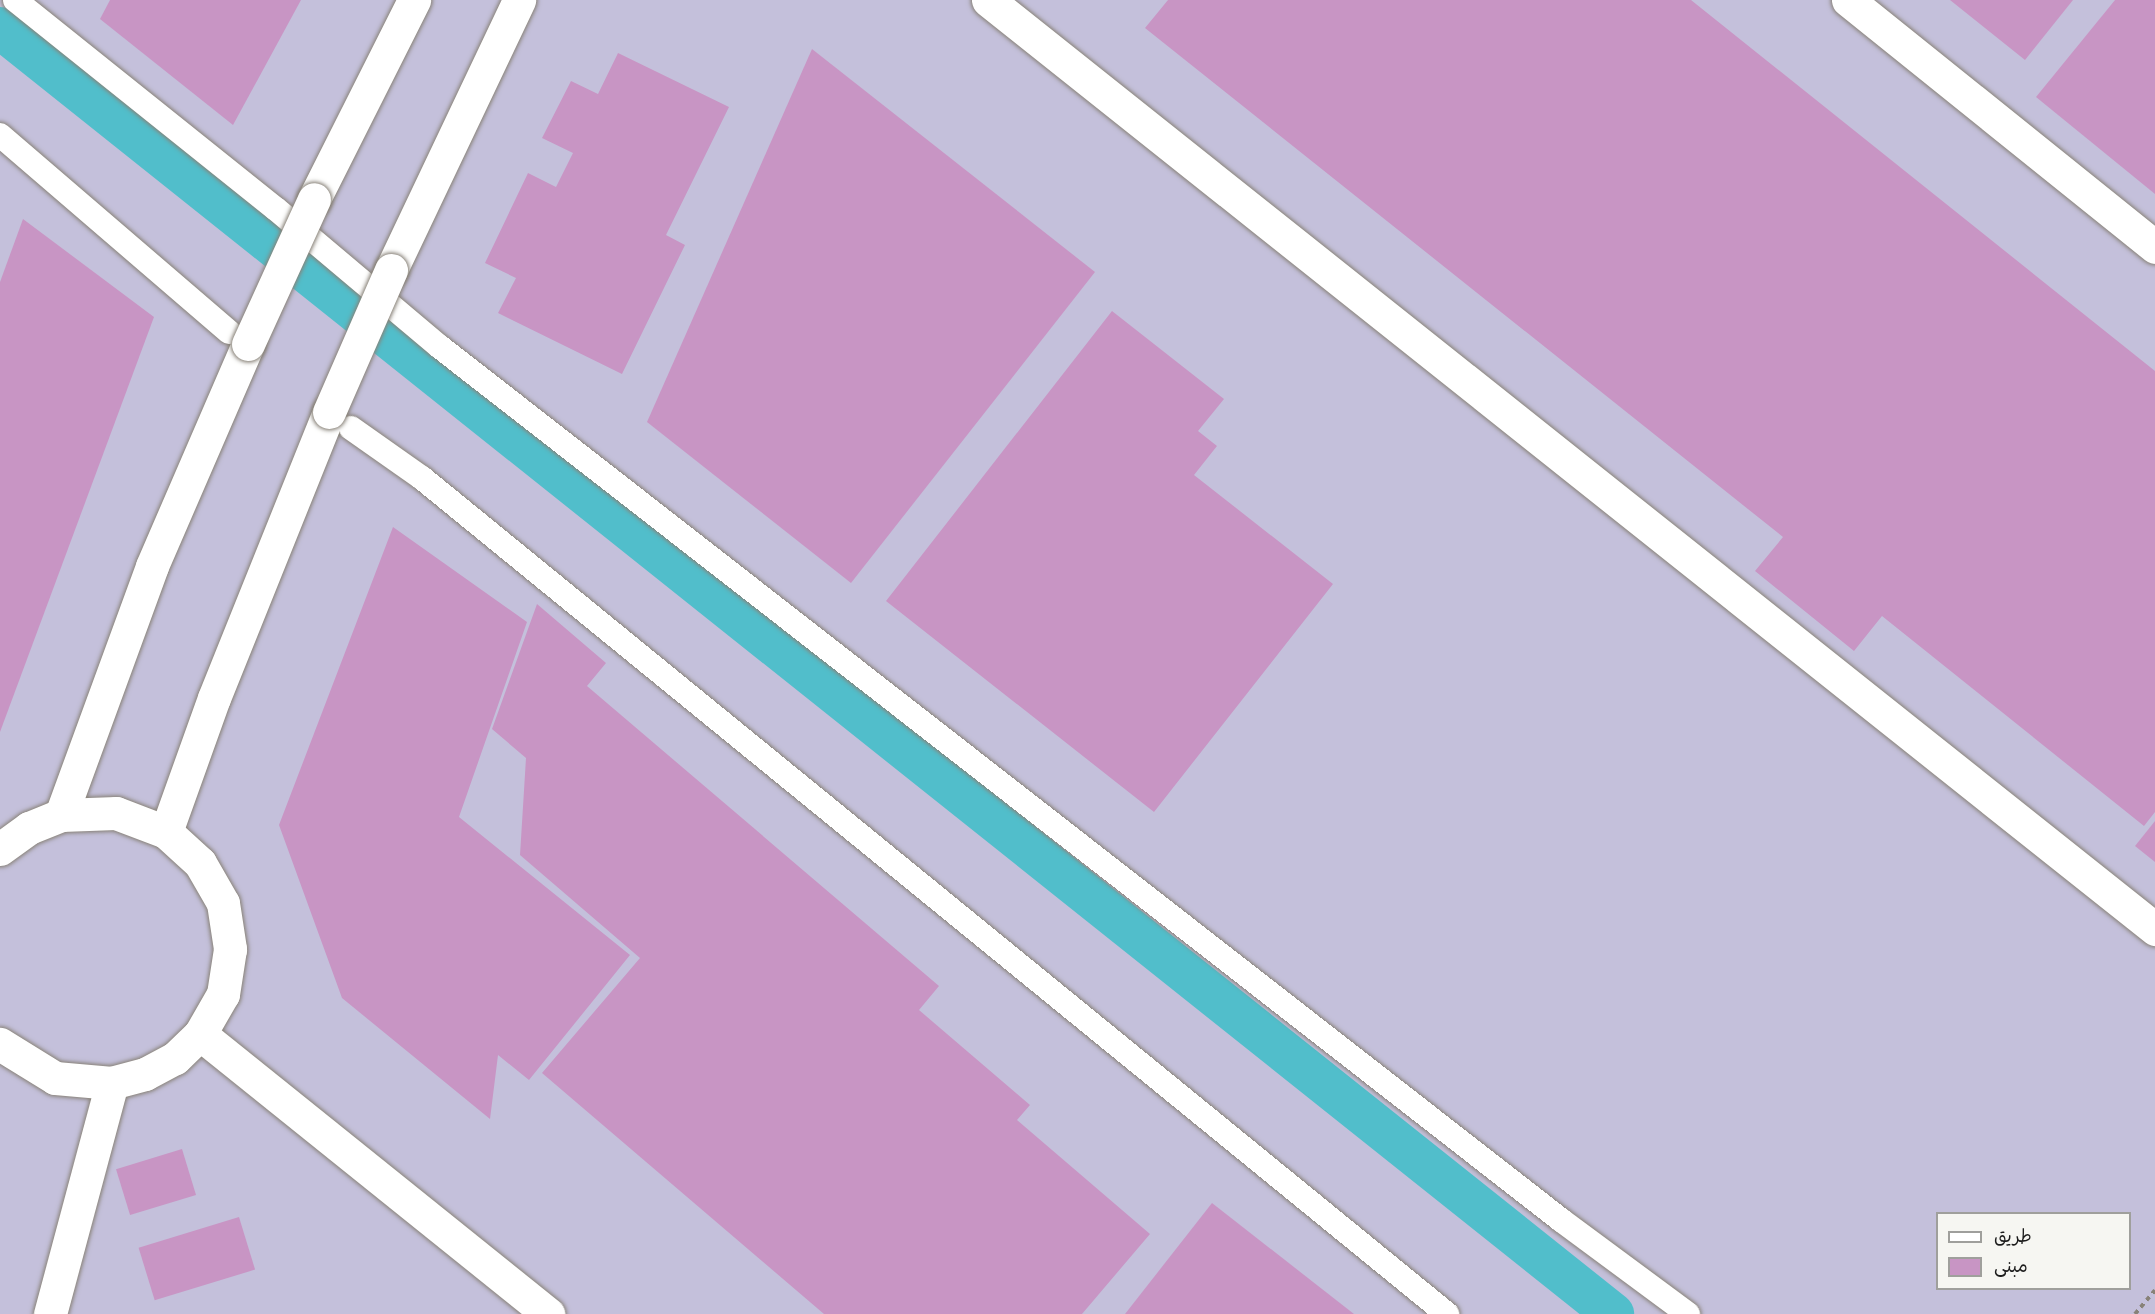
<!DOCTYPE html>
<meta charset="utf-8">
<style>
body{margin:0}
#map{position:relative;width:2155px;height:1314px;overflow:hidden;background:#f3e7d3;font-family:Pangolin,"Playpen Sans Arabic",sans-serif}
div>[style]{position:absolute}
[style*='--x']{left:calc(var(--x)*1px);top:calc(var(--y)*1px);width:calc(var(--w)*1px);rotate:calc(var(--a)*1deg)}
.industrial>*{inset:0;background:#c4c0db}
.canal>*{height:42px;margin:-21px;padding:0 21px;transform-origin:21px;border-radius:21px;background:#51becb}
.building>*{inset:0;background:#c895c4;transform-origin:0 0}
.path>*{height:4px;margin-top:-2px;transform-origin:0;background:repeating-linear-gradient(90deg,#888278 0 4.5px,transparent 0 9px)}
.roads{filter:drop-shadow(0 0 2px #888278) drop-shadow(0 0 2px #888278)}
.service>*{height:24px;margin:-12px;padding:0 12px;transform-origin:12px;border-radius:12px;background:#fff}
.minor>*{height:33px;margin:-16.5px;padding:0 16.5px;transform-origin:16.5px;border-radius:16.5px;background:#fff}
.tertiary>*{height:33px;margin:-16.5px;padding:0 16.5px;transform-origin:16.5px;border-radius:16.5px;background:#fff}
.bridges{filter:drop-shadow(0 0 2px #888278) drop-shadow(0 0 2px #888278)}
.tertiary-bridge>*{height:33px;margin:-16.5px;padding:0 16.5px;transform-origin:16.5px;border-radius:16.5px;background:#fff}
span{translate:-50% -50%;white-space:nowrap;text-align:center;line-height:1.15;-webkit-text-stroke:5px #f6f6f2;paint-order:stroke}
.legend{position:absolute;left:1936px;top:1212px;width:195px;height:78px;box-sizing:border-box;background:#f6f6f2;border:2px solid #9f9f9c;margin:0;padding:8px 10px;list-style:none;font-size:18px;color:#1c1c1c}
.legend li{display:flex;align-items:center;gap:12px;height:30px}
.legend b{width:30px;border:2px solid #9f9f9c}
</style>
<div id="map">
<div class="industrial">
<div style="clip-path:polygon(evenodd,0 0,2155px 0,2155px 1314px,0 1314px,0 0,1938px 1214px,2130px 1214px,2130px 1288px,1938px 1288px,1938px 1214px)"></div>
</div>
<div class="canal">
<div style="--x:0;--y:28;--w:2063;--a:38.56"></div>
</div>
<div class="building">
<div style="clip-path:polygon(110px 0,301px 0,233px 125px,100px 19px)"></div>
<div style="clip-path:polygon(1168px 0,1691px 0,2155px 371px,2155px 812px,2144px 826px,1882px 616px,1854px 651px,1755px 571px,1783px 537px,1145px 28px)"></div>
<div style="clip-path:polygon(1950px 0,2073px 0,2025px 60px)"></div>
<div style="clip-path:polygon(2115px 0,2155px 0,2155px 194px,2036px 97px)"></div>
<div style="clip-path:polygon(812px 49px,1095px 272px,851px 583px,647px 422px)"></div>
<div style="clip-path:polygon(618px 53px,729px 107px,666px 235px,685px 245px,622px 374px,498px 313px,516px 278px,485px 263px,528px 173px,556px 187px,573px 153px,542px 138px,571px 81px,598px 94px)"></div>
<div style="clip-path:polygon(23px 219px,154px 317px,0 732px,0 282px)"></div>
<div style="clip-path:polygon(1112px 311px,1224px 399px,1198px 431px,1217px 446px,1194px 475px,1333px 584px,1154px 812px,886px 601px)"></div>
<div style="clip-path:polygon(393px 527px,527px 622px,459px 817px,630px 955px,529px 1080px,498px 1055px,490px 1119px,342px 998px,279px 825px)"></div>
<div style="clip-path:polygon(537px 604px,606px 663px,587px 686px,939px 986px,919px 1010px,1030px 1105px,1017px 1120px,1150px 1234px,1082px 1314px,824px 1314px,542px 1073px,640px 958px,520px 855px,526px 758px,492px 729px)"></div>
<div style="clip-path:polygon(2155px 821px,2155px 862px,2135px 846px)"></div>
<div style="left:182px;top:1149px;width:48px;height:69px;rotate:73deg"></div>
<div style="clip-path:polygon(1212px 1203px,1354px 1314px,1125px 1314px)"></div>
<div style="left:239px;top:1217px;width:55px;height:105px;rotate:73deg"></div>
</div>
<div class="path">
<div style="--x:2135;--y:1314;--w:31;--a:-50"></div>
</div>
<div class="roads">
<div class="service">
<div style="--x:15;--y:0;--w:334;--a:38.7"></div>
<div style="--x:276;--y:209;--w:214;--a:40.1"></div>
<div style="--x:440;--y:347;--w:1421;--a:37.91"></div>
<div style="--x:1561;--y:1220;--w:158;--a:36.5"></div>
<div style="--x:0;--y:135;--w:302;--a:40.7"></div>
<div style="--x:351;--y:428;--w:87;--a:35.2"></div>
<div style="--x:422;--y:478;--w:1323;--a:39.2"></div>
</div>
<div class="minor">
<div style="--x:988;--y:0;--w:1492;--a:38.52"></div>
<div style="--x:1848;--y:0;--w:394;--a:38.8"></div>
<div style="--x:200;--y:1034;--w:447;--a:38.8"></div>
</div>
<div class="tertiary">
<div style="--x:314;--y:199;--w:223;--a:-63.3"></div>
<div style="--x:391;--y:270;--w:299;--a:-64.6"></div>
<div style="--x:61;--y:815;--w:265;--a:-69.9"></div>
<div style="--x:152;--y:566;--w:242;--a:-66.6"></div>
<div style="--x:166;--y:832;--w:142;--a:-70.3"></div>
<div style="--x:214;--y:698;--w:308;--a:-68.1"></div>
<div style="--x:0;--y:849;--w:36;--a:-36"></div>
<div style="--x:29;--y:828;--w:35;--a:-22"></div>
<div style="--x:61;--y:815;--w:55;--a:-2.1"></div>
<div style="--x:116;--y:813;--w:53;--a:20.8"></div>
<div style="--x:166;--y:832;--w:46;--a:42.4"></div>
<div style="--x:200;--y:863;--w:46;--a:60.1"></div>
<div style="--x:223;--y:903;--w:47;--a:81.3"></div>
<div style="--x:230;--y:949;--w:46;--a:98.8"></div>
<div style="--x:223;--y:994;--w:46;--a:119.9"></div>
<div style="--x:200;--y:1034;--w:35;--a:136"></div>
<div style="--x:175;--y:1058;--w:34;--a:152"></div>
<div style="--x:145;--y:1074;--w:34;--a:165"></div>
<div style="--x:112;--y:1083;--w:57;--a:-175"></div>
<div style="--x:55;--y:1078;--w:65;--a:-148.3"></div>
<div style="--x:50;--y:1314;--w:239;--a:-75"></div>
</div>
</div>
<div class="bridges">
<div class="tertiary-bridge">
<div style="--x:248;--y:344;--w:159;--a:-65.5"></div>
<div style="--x:329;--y:412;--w:155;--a:-66.4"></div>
</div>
</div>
<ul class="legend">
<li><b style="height:8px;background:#fff"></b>طريق</li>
<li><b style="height:16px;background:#c895c4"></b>مبنى</li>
</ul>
</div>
